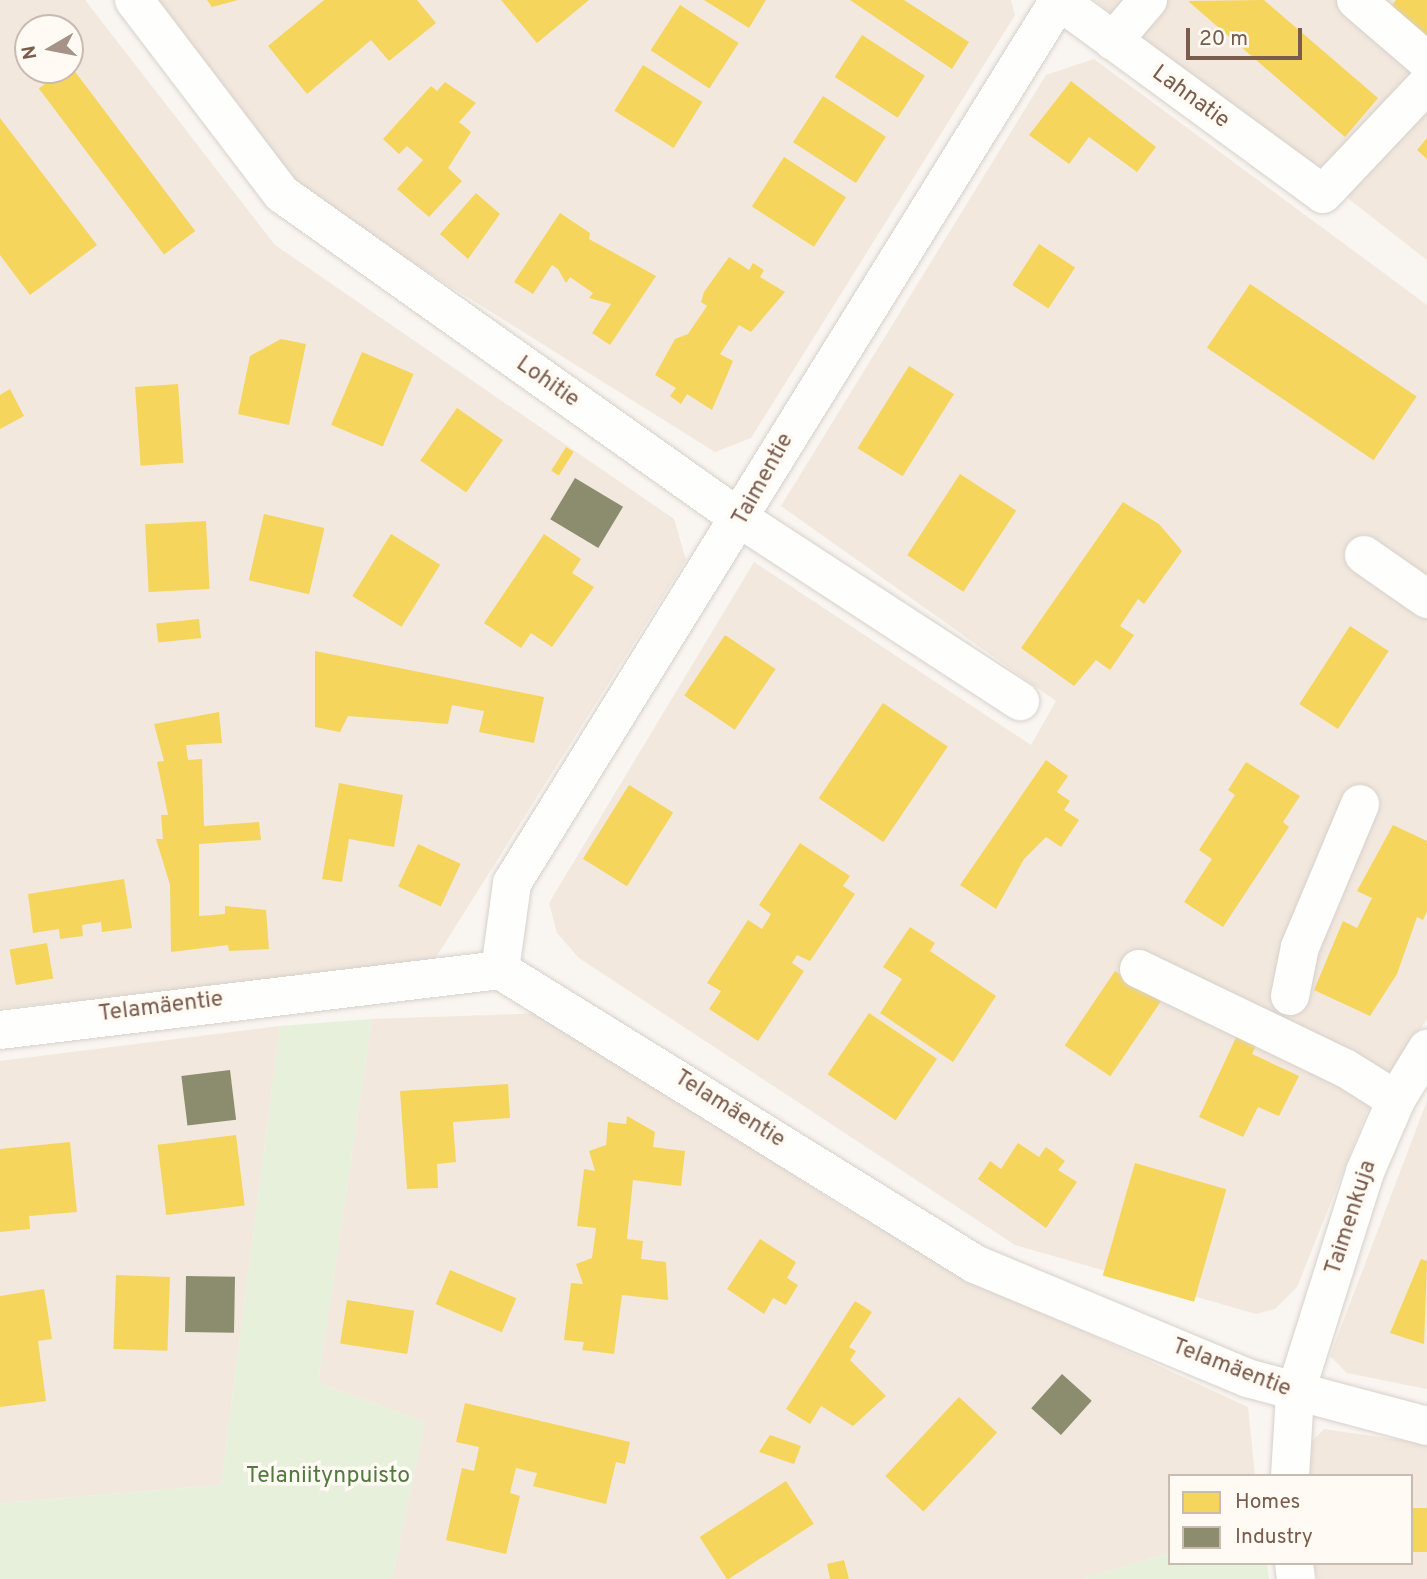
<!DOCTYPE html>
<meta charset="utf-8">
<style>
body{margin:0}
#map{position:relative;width:1427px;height:1579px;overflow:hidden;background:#f9f5f0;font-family:Overpass,sans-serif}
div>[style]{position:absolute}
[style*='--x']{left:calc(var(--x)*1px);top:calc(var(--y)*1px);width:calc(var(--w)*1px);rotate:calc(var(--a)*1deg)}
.residential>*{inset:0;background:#f2e8de}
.green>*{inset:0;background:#e7f0db}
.homes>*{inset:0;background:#f6d55c;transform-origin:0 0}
.industry>*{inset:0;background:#8c8c6e;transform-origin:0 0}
.roads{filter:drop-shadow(0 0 2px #d7d1cb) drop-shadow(0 0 2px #d7d1cb)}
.minor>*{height:38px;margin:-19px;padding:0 19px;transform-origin:19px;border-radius:19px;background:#fefefd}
span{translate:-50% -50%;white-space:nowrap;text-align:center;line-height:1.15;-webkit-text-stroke:7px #fffaf3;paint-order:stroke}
.street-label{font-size:23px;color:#7a5c4d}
.park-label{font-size:23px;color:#537a41}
.legend{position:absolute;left:1168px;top:1474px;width:245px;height:91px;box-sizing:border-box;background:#fffaf3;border:2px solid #cabbb1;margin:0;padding:9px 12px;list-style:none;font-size:21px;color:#7a5c4d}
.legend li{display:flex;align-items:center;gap:14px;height:35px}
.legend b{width:35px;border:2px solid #cabbb1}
.north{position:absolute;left:14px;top:14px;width:70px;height:70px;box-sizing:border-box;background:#fffaf3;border:2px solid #cabbb1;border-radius:50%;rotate:260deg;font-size:19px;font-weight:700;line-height:28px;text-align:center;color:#7a5c4d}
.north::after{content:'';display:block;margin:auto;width:24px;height:32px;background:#a69286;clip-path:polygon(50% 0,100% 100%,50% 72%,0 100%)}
.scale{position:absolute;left:1186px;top:28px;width:116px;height:32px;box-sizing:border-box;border:4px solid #7a5c4d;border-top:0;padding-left:9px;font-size:21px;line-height:24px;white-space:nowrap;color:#7a5c4d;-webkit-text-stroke:5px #fffaf3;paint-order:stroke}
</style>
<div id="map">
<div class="residential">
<div style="clip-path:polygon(evenodd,0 0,85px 0,275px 245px,674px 519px,686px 560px,428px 970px,0 1008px,0 0,28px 28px,70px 28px,70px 70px,28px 70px,28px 28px)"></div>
<div style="clip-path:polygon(158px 0,1011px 0,1015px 15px,751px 438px,715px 452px,309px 198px)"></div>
<div style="clip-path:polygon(1094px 0,1427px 0,1427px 260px)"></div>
<div style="clip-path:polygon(1094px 59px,1427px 305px,1427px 1019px,1369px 1107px,1297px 1287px,1275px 1309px,1256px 1314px,1015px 1245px,579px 958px,557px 933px,549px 903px,754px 562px,1031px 745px,1056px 701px,781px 506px,1046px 75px)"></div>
<div style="clip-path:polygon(544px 1013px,843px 1207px,968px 1278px,1248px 1407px,1255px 1476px,1170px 1476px,1170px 1553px,1082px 1579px,392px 1579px,425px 1422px,318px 1383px,372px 1019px)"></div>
<div style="clip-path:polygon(280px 1026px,221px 1485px,0 1503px,0 1061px)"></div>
<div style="clip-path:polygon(1427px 1101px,1427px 1389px,1347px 1373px,1330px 1356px)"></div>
<div style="clip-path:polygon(1324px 1429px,1427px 1444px,1427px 1579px,1317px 1579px,1314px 1563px,1411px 1563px,1411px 1476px,1304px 1476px,1303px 1450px)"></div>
</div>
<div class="green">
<div style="clip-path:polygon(372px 1019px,318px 1383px,425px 1422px,392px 1579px,0 1579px,0 1503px,221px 1485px,280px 1026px)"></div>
<div style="clip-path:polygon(1170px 1553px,1170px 1563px,1267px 1563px,1269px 1579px,1082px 1579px)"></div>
</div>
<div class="homes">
<div style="clip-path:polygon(207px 0,238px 0,212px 7px)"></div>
<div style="clip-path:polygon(324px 0,417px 0,436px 23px,389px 61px,371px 40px,307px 94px,268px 46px)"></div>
<div style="clip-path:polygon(501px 0,589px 0,537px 43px)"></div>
<div style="clip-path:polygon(704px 0,766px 0,749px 28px)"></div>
<div style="clip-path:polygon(850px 0,904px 0,969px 42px,952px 69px)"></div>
<div style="clip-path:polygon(1264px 0,1378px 98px,1345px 137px,1188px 1px)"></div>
<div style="clip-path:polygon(1396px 0,1427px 0,1427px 39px,1385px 14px)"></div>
<div style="left:680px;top:5px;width:70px;height:54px;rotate:33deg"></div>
<div style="left:862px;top:35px;width:75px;height:50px;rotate:33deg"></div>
<div style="left:70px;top:65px;width:208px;height:39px;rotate:53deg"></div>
<div style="left:643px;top:65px;width:70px;height:54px;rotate:32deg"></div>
<div style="clip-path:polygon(1071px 81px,1156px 147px,1137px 172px,1089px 137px,1069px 164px,1029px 135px)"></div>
<div style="clip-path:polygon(445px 82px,476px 103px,459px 122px,471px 132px,448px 168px,462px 181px,429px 217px,397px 189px,423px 160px,407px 146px,399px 154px,383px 139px,431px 86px,437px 91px)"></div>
<div style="left:823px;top:96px;width:75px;height:55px;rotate:33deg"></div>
<div style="clip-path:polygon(0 118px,97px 245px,30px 295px,0 255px)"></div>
<div style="clip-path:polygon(1427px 138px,1427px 159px,1417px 150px)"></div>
<div style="left:784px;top:157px;width:74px;height:59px;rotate:33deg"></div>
<div style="clip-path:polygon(476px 193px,500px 214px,468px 259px,440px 234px)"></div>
<div style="clip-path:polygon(560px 213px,590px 233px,589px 239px,656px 276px,610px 345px,592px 333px,611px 304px,589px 298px,593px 293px,570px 277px,566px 283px,558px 269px,552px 265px,533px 294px,514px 282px)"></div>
<div style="left:1039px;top:244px;width:43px;height:49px;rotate:33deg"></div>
<div style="clip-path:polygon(729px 257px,749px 270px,753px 263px,764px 270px,760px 277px,785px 292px,751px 332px,739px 325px,720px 354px,733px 361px,712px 410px,687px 394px,681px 404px,670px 396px,676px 388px,655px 375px,675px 339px,688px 334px,707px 306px,701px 302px,704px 292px)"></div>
<div style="left:1250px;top:284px;width:201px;height:77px;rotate:34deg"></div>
<div style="clip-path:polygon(281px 339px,306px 344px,289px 425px,238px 414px,250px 356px)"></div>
<div style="left:362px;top:352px;width:56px;height:79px;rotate:23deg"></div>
<div style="left:909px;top:366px;width:53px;height:97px;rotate:32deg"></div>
<div style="left:178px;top:384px;width:79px;height:43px;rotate:86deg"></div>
<div style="clip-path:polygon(10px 389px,24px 416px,0 429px,0 395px)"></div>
<div style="left:457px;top:408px;width:56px;height:64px;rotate:35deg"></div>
<div style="left:566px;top:447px;width:9px;height:28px;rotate:32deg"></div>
<div style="left:960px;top:474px;width:67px;height:97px;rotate:33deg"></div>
<div style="clip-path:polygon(1123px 502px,1159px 524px,1182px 551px,1144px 604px,1138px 599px,1120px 626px,1134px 635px,1110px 670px,1096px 660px,1074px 686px,1021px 648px)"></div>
<div style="left:264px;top:514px;width:62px;height:68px;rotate:13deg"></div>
<div style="left:206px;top:521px;width:68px;height:61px;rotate:87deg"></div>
<div style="left:391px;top:534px;width:58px;height:73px;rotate:32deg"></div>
<div style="clip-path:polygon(544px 534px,581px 559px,572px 573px,594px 587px,552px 647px,531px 633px,521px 648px,484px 623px)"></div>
<div style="left:199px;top:619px;width:19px;height:43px;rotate:84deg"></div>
<div style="left:1350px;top:626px;width:46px;height:93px;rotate:33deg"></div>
<div style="left:725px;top:635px;width:61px;height:73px;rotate:34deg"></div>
<div style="clip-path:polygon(315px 651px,544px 697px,534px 743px,479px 732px,484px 711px,452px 705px,448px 724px,348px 716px,340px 732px,315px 727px)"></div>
<div style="left:883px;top:703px;width:78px;height:115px;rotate:34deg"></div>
<div style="clip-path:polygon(219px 712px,222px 743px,186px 745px,188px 760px,202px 759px,204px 826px,259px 822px,261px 840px,199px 844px,199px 916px,225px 914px,225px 906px,266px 910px,269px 949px,229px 951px,228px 945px,171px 952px,170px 885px,156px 839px,163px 839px,161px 815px,168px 815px,157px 762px,164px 761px,154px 724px)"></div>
<div style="clip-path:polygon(1046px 760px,1068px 776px,1057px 792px,1070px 801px,1064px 810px,1079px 820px,1061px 847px,1046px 837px,1024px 859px,996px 909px,960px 885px)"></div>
<div style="clip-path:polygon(1246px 762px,1300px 796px,1283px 822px,1289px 827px,1223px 927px,1184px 902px,1212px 859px,1199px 850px,1235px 795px,1228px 790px)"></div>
<div style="clip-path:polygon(339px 783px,403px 795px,394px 847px,349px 839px,342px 882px,322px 879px)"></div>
<div style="left:629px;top:785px;width:52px;height:87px;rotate:32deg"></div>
<div style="clip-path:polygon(1393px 825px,1427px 841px,1427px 911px,1423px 920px,1417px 917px,1397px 974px,1370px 1016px,1314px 990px,1343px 921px,1357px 928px,1372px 898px,1357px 891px)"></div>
<div style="clip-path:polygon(800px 843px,850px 876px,843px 886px,855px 894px,810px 961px,797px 955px,792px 963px,804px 971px,758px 1041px,709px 1009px,721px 991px,707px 983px,748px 920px,762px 929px,771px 914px,759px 905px)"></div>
<div style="left:418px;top:844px;width:47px;height:47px;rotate:25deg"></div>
<div style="clip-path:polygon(124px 879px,132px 928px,102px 932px,101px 922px,82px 925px,83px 936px,60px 939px,59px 929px,33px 933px,28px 894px)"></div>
<div style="clip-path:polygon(910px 927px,935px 943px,930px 951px,996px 996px,953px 1062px,880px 1013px,902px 979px,883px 967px)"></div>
<div style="left:47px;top:943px;width:36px;height:38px;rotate:80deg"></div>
<div style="left:1115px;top:971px;width:55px;height:90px;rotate:34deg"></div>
<div style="left:869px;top:1013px;width:82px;height:74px;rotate:34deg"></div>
<div style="clip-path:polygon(1239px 1031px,1258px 1041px,1252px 1054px,1299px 1076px,1279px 1116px,1258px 1107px,1243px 1137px,1199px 1117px)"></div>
<div style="clip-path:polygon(508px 1084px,510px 1118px,453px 1122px,456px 1162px,437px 1164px,438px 1188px,407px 1189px,400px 1091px)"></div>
<div style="clip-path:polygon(627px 1116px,655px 1132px,653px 1147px,685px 1151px,681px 1186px,633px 1180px,627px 1239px,643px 1241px,641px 1259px,666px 1262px,668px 1300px,622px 1295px,614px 1354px,582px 1350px,584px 1342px,564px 1340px,571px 1283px,583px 1284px,576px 1264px,592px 1258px,596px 1228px,577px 1226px,584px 1169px,595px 1171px,589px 1151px,606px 1145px,608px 1122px,626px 1124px)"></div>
<div style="left:236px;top:1135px;width:71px;height:79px;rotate:83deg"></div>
<div style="clip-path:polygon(70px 1142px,77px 1212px,29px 1216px,30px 1229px,0 1232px,0 1149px)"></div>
<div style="clip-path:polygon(1018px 1143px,1039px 1157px,1046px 1147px,1065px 1161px,1058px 1170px,1077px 1182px,1046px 1228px,978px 1179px,990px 1161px,1001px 1169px)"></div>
<div style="left:1135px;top:1163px;width:95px;height:117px;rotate:16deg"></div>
<div style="clip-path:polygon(760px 1239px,796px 1262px,787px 1278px,798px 1285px,786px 1305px,773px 1298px,764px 1314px,727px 1289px)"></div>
<div style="clip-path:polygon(1421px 1259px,1427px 1261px,1424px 1344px,1390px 1333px)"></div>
<div style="left:450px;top:1270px;width:72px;height:37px;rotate:23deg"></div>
<div style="left:116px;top:1275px;width:54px;height:74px;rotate:2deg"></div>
<div style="clip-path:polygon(44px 1289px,52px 1339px,38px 1341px,46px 1401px,0 1407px,0 1296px)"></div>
<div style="left:347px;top:1300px;width:68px;height:44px;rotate:9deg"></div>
<div style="clip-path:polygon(855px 1301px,872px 1312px,849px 1347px,856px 1351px,850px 1360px,886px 1396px,853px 1426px,821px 1406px,810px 1424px,786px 1409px)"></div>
<div style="left:959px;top:1397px;width:52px;height:108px;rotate:43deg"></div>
<div style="clip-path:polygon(465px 1403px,630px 1442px,625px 1464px,616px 1462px,606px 1504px,533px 1486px,537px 1473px,516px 1468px,510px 1493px,520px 1496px,506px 1554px,446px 1540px,462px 1468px,474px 1471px,479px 1447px,456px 1442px)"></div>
<div style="clip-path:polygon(770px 1435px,801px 1446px,794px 1464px,759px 1452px)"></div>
<div style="left:786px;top:1481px;width:51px;height:103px;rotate:57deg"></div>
<div style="left:1411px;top:1508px;width:16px;height:44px"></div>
<div style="clip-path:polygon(844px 1560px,849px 1579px,830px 1579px,827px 1564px)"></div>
</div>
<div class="industry">
<div style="left:575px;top:478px;width:56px;height:48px;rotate:31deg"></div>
<div style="left:230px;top:1070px;width:50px;height:49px;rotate:83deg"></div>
<div style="left:186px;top:1276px;width:49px;height:56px;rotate:1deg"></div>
<div style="left:1062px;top:1374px;width:40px;height:46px;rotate:42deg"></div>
</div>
<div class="roads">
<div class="minor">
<div style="--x:134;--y:0;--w:244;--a:52.7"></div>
<div style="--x:282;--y:194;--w:564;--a:35.33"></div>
<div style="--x:742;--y:520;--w:332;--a:33.1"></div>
<div style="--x:1058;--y:0;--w:328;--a:36.2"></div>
<div style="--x:1323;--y:194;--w:151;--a:-46.6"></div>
<div style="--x:1356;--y:0;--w:94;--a:40.7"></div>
<div style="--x:1113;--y:41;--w:54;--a:-49.5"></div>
<div style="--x:1364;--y:555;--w:77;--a:34.9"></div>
<div style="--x:1139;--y:969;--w:229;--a:25.7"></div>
<div style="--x:1345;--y:1068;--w:60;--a:32.1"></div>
<div style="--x:500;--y:970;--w:88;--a:-82.1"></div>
<div style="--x:512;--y:883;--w:1039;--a:-58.22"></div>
<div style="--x:1290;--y:996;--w:50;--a:-78.5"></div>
<div style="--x:1300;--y:947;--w:155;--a:-67.2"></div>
<div style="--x:0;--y:1030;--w:504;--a:-6.84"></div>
<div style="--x:500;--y:970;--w:559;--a:31.76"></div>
<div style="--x:975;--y:1264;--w:295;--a:22.7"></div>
<div style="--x:1247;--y:1378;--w:186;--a:14.9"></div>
<div style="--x:1290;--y:1476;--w:82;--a:-86.5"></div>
<div style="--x:1295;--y:1394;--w:233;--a:-72.5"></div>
<div style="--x:1365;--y:1172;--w:78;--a:-66.7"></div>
<div style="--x:1396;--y:1100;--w:60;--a:-58.7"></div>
<div style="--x:1294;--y:1563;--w:16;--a:83"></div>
</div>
</div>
<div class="street-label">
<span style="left:1190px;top:98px;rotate:36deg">Lahnatie</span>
<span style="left:547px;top:383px;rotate:35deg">Lohitie</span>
<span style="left:764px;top:480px;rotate:-61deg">Taimentie</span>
<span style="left:161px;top:1008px;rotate:-7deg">Telamäentie</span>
<span style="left:729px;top:1110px;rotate:32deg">Telamäentie</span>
<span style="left:1352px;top:1218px;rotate:-72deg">Taimenkuja</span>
<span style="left:1231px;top:1369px;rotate:21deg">Telamäentie</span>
</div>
<div class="park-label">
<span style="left:328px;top:1477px">Telaniitynpuisto</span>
</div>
<ul class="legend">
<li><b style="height:19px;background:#f6d55c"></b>Homes</li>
<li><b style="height:19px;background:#8c8c6e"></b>Industry</li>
</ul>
<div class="north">N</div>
<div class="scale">20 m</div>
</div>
